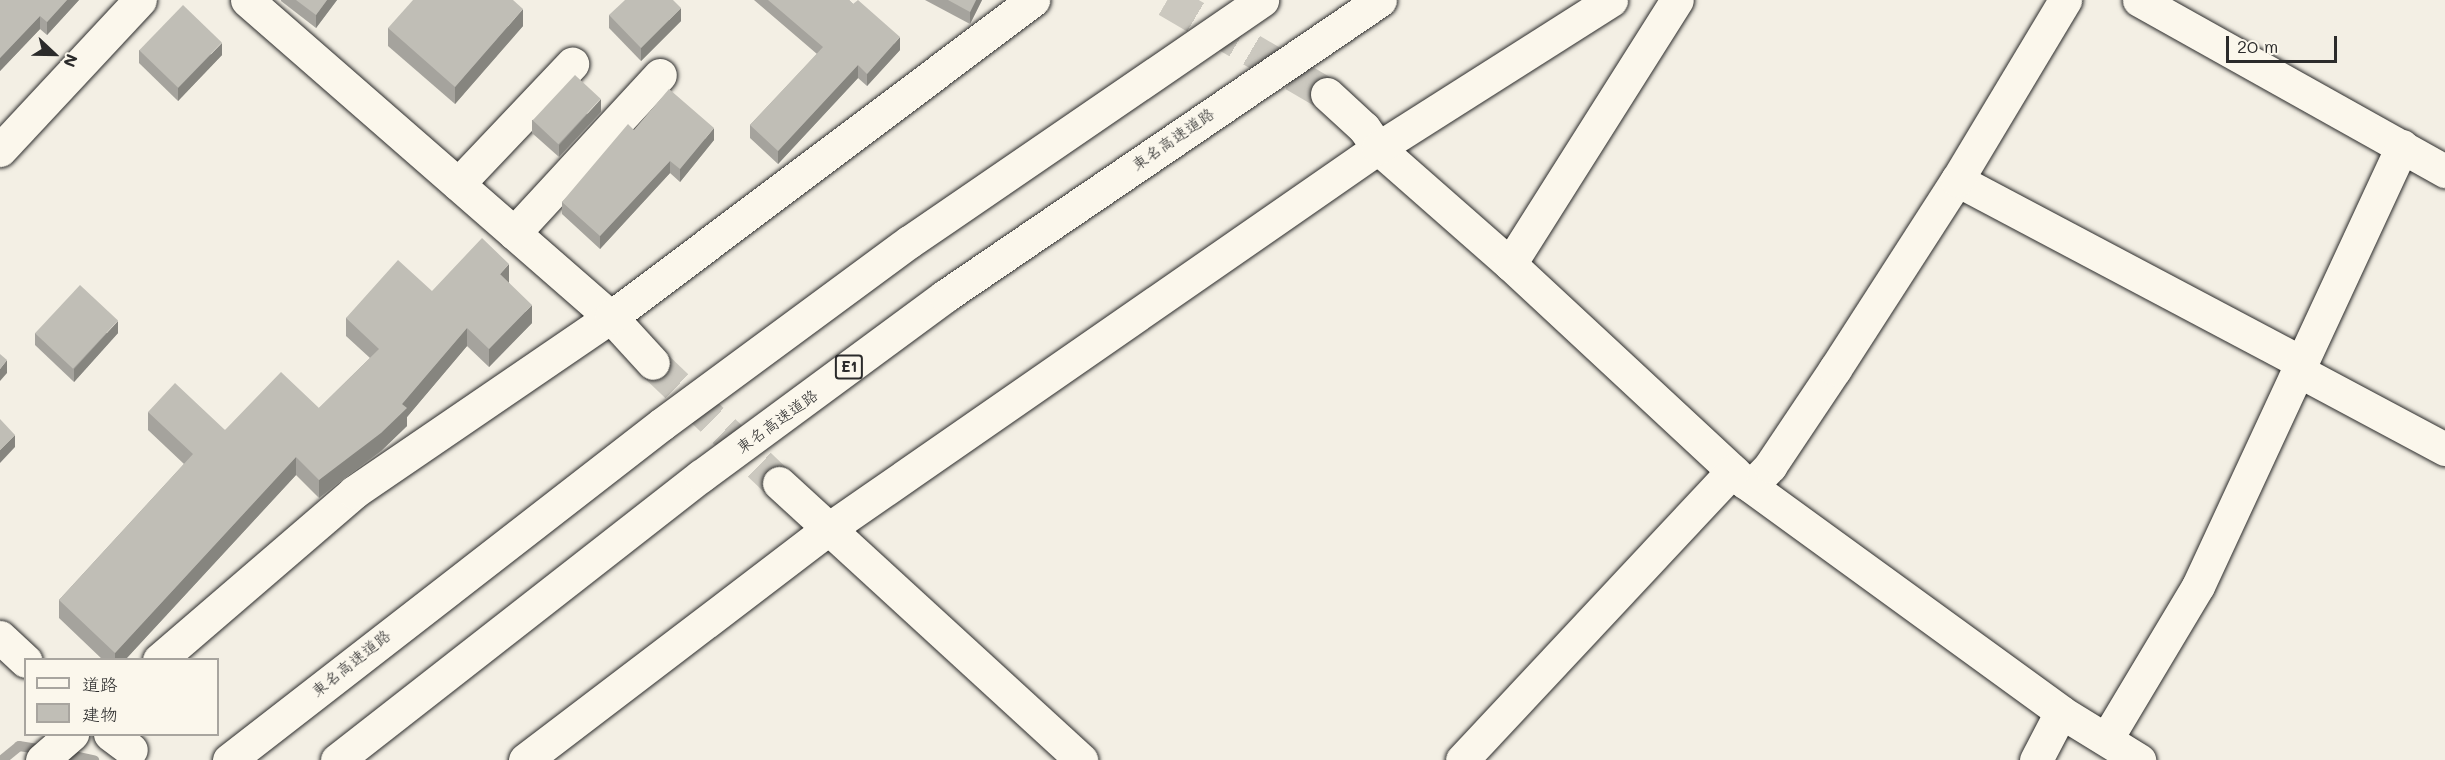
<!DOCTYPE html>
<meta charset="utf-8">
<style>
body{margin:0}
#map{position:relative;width:2445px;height:760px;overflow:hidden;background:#f3efe4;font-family:Mali,"Klee One",sans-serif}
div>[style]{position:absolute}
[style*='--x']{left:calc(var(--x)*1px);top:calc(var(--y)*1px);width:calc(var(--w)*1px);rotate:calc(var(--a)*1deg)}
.stream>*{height:10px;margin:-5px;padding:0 5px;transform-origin:5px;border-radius:5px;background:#aca9a2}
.minor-tunnel>*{height:33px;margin-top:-16.5px;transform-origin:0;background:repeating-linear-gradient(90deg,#cbc8bf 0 33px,transparent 0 49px)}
.roads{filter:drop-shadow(0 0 2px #2b2b2b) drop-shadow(0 0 2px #2b2b2b)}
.minor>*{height:33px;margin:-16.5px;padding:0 16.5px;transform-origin:16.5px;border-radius:16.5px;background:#fbf7ec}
.highway>*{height:33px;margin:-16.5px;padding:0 16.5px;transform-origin:16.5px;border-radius:16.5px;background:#fbf7ec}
.wall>*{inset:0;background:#a5a39d}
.shaded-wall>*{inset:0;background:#86857f}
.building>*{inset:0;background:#c0beb6;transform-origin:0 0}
span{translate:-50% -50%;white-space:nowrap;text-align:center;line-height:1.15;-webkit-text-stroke:4.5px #fbf7ec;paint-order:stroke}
.shield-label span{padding:2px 4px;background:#fbf7ec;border:2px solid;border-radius:4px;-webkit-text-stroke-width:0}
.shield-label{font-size:15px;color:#2b2b2b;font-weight:700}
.street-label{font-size:16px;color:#2b2b2b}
.legend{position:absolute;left:24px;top:658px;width:195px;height:78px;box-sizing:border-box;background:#fbf7ec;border:2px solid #a8a59f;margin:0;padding:8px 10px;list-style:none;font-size:18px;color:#2b2b2b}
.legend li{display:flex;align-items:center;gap:12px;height:30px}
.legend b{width:30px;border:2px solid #a8a59f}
.north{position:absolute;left:24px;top:24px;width:60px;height:60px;-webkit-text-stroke:4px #fbf7ec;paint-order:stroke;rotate:112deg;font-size:16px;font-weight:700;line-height:24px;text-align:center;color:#2b2b2b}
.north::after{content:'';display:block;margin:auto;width:21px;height:27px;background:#2b2b2b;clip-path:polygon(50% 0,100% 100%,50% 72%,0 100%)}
.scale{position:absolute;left:2226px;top:36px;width:111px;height:27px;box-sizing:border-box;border:3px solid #2b2b2b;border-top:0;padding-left:8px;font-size:18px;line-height:21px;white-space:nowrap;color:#2b2b2b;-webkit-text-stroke:4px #fbf7ec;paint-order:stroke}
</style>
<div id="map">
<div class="stream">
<div style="--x:60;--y:753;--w:35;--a:12"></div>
<div style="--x:2;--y:760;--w:22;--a:-39"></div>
<div style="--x:19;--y:746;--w:25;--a:9"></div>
</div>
<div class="minor-tunnel">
<div style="--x:1167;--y:0;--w:186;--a:30.4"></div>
<div style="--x:653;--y:363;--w:174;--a:43.6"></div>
</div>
<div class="roads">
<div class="minor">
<div style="--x:247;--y:0;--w:483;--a:41.1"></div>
<div style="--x:611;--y:317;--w:62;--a:47.6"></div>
<div style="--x:2139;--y:0;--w:351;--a:29.2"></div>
<div style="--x:1327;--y:94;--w:50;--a:42.6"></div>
<div style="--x:1364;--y:128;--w:24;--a:55"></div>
<div style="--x:1378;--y:148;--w:176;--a:41.3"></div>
<div style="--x:1510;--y:264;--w:321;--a:42.9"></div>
<div style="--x:1745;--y:482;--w:391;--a:36"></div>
<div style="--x:2061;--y:712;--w:92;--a:31.6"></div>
<div style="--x:0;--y:150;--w:205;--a:-47"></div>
<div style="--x:1957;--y:180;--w:389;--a:27.9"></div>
<div style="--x:458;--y:184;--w:166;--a:-46.5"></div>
<div style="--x:514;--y:233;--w:215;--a:-47.3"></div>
<div style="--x:1510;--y:264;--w:312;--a:-57.7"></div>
<div style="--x:2297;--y:370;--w:168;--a:28.1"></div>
<div style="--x:779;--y:483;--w:410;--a:42.5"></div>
<div style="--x:1751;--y:486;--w:28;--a:-46"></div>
<div style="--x:1770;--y:466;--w:117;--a:-56.2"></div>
<div style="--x:1835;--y:369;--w:225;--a:-57.2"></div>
<div style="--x:1957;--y:180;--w:210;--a:-59"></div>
<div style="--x:0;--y:637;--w:35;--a:43"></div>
<div style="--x:159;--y:660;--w:257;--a:-40.7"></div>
<div style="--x:354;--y:492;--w:311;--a:-34.3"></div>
<div style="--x:611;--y:317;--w:528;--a:-36.91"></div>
<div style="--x:110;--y:734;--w:26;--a:37"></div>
<div style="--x:2107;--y:738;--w:177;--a:-59.1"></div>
<div style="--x:2198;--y:586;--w:485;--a:-65.1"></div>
<div style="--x:42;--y:760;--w:40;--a:-41"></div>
<div style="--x:525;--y:760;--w:380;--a:-37.3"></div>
<div style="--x:827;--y:530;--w:670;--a:-34.73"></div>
<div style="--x:1378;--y:148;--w:276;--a:-32.4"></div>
<div style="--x:1462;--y:760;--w:396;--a:-46.9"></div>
<div style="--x:2036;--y:760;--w:54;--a:-62.5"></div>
</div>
<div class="highway">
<div style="--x:229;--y:760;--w:548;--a:-37.81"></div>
<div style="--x:662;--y:424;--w:307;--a:-36.4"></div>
<div style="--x:909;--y:242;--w:428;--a:-34.4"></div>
<div style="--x:337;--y:760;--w:462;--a:-38"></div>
<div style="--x:701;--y:476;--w:303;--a:-36.4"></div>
<div style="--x:945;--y:296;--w:526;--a:-34.23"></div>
</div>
</div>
<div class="wall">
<div style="clip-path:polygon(0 0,79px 0,47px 35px,40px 29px,0 71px)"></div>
<div style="clip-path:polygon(281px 0,337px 0,316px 28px,281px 1px)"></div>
<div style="clip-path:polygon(754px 0,849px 0,900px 50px,867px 86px,858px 78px,778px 164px,750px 138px,750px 125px,817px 54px)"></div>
<div style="clip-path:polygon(925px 0,982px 0,970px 24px)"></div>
<div style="clip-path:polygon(609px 15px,681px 21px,641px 61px,609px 28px)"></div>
<div style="clip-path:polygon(523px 26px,455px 104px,388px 46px,388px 28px)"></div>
<div style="clip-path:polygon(139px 50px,222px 55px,178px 101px,139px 63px)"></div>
<div style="clip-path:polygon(601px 112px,559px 157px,532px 133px,532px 120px)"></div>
<div style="clip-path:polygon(634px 130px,714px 140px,680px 182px,670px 173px,600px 249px,562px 214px,562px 202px)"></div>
<div style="clip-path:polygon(509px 282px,509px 283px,532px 323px,489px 367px,467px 346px,407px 417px,407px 426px,381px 451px,319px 498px,296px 475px,125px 660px,103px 660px,59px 618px,59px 600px,184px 464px,148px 430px,148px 412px,225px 430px,319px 408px,370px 358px,346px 336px,346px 318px,432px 291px)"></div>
<div style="clip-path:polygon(35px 333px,118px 333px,74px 382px,35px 345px)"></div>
</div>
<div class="shaded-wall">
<div style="clip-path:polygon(67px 0,79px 0,47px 35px,47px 22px)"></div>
<div style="clip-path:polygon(327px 0,337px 0,316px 28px,316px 15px)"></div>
<div style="clip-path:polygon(976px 0,982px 0,970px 24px,970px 12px)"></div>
<div style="clip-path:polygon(681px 8px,681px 21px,641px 61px,641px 48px)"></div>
<div style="clip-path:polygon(523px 9px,523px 26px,455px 104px,455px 87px)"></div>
<div style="clip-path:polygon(40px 16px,40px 29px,0 71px,0 58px)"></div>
<div style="clip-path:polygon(900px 37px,900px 50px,867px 86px,867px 74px)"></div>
<div style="clip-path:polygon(222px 43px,222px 55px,178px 101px,178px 88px)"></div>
<div style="clip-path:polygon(858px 65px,858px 78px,778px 164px,778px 151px)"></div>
<div style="clip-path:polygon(601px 99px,601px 112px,559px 157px,559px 145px)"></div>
<div style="clip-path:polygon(714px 128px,714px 140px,680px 182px,680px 169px)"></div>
<div style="clip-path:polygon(670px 161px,670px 173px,600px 249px,600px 236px)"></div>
<div style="clip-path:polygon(509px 264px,509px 282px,500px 292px,500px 274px)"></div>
<div style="clip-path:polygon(532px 305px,532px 323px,489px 367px,489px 349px)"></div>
<div style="clip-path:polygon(118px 321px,118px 333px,74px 382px,74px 369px)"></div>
<div style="clip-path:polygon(467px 328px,467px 346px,407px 417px,407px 426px,381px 451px,319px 498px,319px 480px,402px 404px)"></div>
<div style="clip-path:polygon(7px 360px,7px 373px,0 381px,0 369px)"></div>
<div style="clip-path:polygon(15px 435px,15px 447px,0 463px,0 450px)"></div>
<div style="clip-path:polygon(296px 457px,296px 475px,125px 660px,115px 660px,115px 653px)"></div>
</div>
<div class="building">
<div style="clip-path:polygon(0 0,67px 0,47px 22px,40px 16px,0 58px)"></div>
<div style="clip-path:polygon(296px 0,327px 0,316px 15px)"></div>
<div style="clip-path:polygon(413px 0,513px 0,523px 9px,455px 87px,388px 28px)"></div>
<div style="clip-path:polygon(625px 0,673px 0,681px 8px,641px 48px,609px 15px)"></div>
<div style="clip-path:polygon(768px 0,849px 0,853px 4px,858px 0,900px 37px,867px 74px,858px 65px,778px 151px,750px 125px,823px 47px)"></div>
<div style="clip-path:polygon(948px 0,976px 0,970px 12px)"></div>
<div style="left:183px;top:5px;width:54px;height:63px;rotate:44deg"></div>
<div style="left:575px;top:75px;width:35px;height:62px;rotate:43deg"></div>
<div style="clip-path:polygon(669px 89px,714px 128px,680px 169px,670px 161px,600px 236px,562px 202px,628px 124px,634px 130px)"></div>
<div style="clip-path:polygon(482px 238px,509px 264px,500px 274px,532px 305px,489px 349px,467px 328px,402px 404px,407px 408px,381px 433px,319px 480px,296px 457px,115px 653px,59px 600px,193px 454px,148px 412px,175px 383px,225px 430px,281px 372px,319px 408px,379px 349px,346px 318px,398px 260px,432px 291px)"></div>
<div style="left:80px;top:285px;width:52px;height:66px;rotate:43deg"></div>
<div style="clip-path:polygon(0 354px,7px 360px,0 369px)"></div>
<div style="clip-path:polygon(0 419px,15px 435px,0 450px)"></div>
</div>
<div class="shield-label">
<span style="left:849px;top:367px">E1</span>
</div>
<div class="street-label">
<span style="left:1173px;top:139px;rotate:-35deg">東名高速道路</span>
<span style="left:777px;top:421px;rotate:-36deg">東名高速道路</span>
<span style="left:351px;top:663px;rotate:-39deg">東名高速道路</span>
</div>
<ul class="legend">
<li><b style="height:8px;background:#fbf7ec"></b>道路</li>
<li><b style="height:16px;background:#c0beb6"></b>建物</li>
</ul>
<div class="north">N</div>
<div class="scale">20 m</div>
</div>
